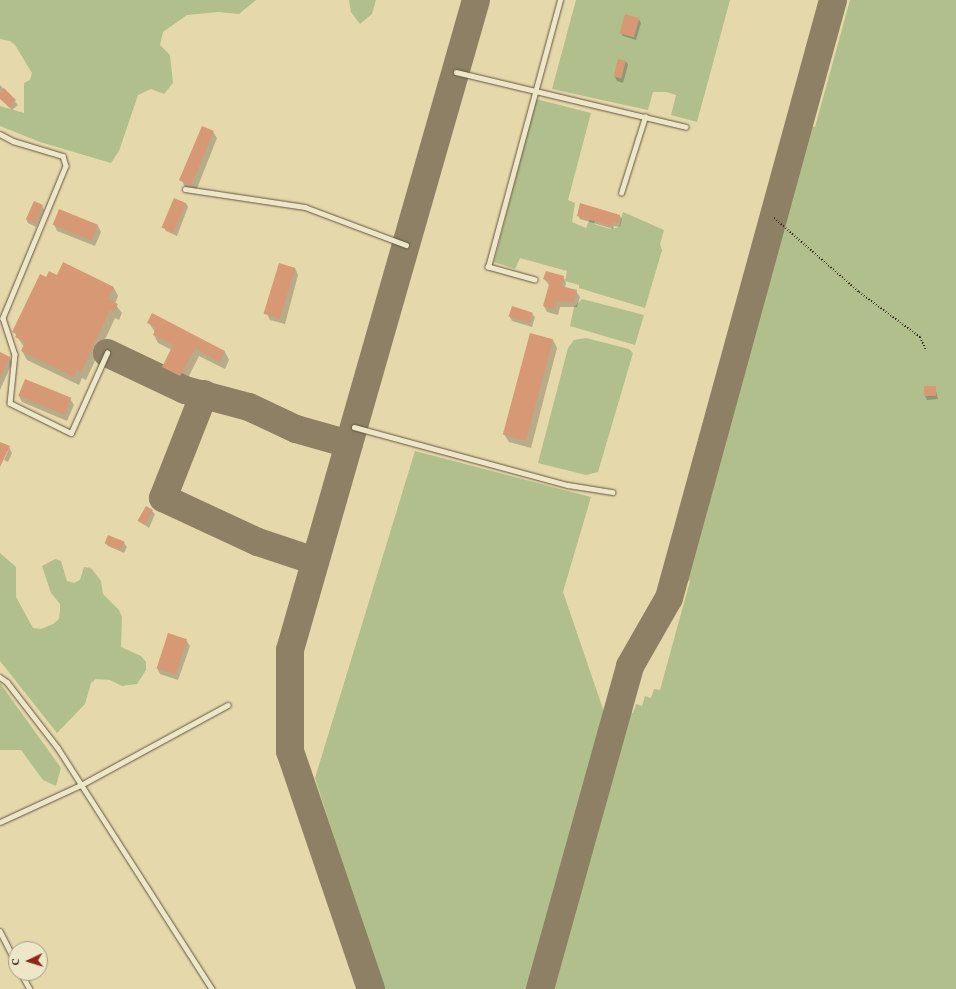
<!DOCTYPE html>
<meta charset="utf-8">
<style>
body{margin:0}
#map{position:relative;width:956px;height:989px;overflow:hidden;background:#e5d8ab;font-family:Vollkorn,serif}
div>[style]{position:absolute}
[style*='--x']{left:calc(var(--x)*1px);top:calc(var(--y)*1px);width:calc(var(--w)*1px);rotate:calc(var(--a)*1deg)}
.green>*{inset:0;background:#b1bf8c}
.shadow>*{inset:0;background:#0003}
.taxiway>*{height:28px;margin:-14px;padding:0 14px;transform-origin:14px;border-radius:14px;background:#8e8064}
.building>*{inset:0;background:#d79876;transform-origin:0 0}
.path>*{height:2px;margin-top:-1px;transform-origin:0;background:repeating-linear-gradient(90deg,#38281e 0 1px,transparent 0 3px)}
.roads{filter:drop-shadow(0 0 1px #635441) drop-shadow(0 0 1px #635441)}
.lane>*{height:4.5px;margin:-2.25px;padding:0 2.25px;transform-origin:2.25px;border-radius:2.25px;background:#eee6c8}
span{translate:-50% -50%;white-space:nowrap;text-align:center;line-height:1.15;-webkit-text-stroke:3px #eee6c8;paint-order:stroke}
.north{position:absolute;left:8px;top:941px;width:40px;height:40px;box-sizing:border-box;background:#eee6c8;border:1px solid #a59a84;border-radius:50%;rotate:266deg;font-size:11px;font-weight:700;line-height:16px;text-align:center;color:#38281e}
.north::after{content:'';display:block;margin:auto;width:14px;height:18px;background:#8f2418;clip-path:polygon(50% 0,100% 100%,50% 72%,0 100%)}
</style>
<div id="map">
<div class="green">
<div style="clip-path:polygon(0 0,256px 0,239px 14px,218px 12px,187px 15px,163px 32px,160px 45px,170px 55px,173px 83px,164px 94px,151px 89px,138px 95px,119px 151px,111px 163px,40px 142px,0 126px,0 106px,24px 113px,24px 83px,30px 80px,32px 73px,15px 45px,10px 41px,0 39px)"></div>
<div style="clip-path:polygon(349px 0,376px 0,372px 14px,360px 24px,351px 12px)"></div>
<div style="clip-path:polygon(576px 0,730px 0,697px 122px,671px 115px,676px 95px,666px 92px,653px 92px,648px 110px,552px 89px)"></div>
<div style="clip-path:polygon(850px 0,956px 0,956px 989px,551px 989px,628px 711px,633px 713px,636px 704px,642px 706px,645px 696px,651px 698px,654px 689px,660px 690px,690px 581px,681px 578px,807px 125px,815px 127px)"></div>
<div style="clip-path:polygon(536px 99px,591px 113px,568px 200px,575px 203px,572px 222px,586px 228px,594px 209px,599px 211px,594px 224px,610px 229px,619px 227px,623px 212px,664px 230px,660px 244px,662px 250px,645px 308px,579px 288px,579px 285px,565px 281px,567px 271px,520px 258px,515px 269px,494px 262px)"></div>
<div style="clip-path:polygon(582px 299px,644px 315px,635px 345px,570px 326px,574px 307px)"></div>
<div style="clip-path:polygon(586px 338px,629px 349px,633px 353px,598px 472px,586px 475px,538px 463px,568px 348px,574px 340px)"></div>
<div style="clip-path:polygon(415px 451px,591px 497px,563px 592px,604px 712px,527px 989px,383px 989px,315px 778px)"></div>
<div style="clip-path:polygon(0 553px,16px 567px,16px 597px,33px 628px,41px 629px,53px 624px,59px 619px,60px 611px,60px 604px,51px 593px,42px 566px,55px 559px,61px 561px,67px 581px,74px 583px,80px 580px,84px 567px,91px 568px,101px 581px,103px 594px,119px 610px,122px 617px,121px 647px,141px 656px,146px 662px,146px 670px,137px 684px,122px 686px,110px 680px,96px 679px,91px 683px,85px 704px,57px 733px,0 661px)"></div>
<div style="clip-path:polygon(0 683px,61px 768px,56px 786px,43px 780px,21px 750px,0 750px)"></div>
</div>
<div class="shadow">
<div style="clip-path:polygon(639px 19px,641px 23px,636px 40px,623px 36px,621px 33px)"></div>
<div style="clip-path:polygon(626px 61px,628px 65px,623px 83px,617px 81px,615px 77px)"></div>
<div style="clip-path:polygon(0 85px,18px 105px,12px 110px,0 99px)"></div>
<div style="clip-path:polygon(213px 132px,217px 138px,196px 191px,185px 187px,182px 181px)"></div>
<div style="clip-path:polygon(186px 203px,188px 207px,177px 236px,166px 231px,164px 228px)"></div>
<div style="clip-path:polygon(42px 206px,44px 210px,36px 227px,28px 223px,26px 219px)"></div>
<div style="clip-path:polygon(578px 215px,620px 216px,622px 219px,620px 227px,614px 226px,613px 229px,580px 219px)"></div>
<div style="clip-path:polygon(54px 224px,98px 226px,101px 232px,95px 246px,57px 231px)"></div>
<div style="clip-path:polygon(295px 268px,298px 275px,285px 324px,270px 320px,267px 314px)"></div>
<div style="clip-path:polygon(57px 276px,114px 288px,118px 296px,115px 304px,122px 313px,119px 320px,115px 318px,86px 380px,82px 378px,79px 385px,27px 360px,22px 351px,24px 347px,14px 332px,47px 278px)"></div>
<div style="clip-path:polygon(563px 276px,566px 283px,565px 288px,576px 291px,580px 297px,577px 307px,560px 307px,558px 315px,547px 312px,544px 306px,549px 285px,544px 279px)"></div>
<div style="clip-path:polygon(532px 314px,535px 317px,532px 327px,512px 321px,510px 317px)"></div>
<div style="clip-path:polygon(153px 315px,225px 352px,229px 360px,225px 369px,199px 356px,185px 384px,168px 375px,163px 367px,172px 350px,158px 343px,154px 335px,155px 332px,149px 323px)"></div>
<div style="clip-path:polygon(553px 340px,557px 348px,531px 448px,509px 442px,504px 434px)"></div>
<div style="clip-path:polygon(0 353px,9px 357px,12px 363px,0 390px)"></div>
<div style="clip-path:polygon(935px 387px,938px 399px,927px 400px,925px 396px)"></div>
<div style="clip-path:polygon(19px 396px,70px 399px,74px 405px,67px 421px,22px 402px)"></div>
<div style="clip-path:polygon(0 443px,9px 447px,12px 453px,8px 462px,4px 460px,9px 449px,0 458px)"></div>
<div style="clip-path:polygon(152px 511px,155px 514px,149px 528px,140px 522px)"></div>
<div style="clip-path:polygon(105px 543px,124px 543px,127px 547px,124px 553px,108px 546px)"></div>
<div style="clip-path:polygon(186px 640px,190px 646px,178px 680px,160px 674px,157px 668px)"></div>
</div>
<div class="taxiway">
<div style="--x:107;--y:353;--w:86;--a:25.4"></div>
<div style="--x:185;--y:390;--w:66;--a:14.9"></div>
<div style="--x:249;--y:407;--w:52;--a:25.1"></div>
<div style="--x:296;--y:429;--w:55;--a:15.8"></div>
<div style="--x:204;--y:394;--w:112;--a:111.5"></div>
<div style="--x:163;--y:498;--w:105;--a:24.9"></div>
<div style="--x:258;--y:542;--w:60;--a:18.4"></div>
<div style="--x:371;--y:989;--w:251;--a:-108.8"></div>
<div style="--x:290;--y:751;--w:101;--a:-90"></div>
<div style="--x:290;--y:650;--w:676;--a:-74.03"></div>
<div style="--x:540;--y:989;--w:335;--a:-74.4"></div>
<div style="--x:630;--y:666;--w:78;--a:-60.2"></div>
<div style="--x:669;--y:598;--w:620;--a:-74.66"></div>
</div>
<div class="building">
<div style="left:625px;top:14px;width:15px;height:20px;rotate:16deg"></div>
<div style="left:618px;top:59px;width:8px;height:18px;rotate:14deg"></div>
<div style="clip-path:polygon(4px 88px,16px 100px,9px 107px,0 98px,0 93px)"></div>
<div style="left:202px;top:126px;width:13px;height:59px;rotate:23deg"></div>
<div style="left:174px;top:198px;width:13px;height:32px;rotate:23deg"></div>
<div style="left:34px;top:201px;width:10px;height:20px;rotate:24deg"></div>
<div style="clip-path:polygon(580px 203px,620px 215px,618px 224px,613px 222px,611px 226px,577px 216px)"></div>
<div style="left:59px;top:209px;width:42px;height:17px;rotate:22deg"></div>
<div style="clip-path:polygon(63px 262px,114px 287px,108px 299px,118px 304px,114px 312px,110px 310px,81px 372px,77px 370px,74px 377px,21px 351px,25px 342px,15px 337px,17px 334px,12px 332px,40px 274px,46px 277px,49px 271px,57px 275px)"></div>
<div style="left:279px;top:263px;width:17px;height:53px;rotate:17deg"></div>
<div style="clip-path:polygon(546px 271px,564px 276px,561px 286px,577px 290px,574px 302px,557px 301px,555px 309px,543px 306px,550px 281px,543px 279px)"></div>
<div style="left:512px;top:306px;width:22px;height:11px;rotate:18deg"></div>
<div style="clip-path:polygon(152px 313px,225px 351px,220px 362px,195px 348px,180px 376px,162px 367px,173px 345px,153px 335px,156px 327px,147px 323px)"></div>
<div style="left:530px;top:333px;width:24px;height:105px;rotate:15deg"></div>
<div style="clip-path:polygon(0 352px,10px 357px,0 378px)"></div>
<div style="left:25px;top:379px;width:50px;height:18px;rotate:22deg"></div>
<div style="left:924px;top:386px;width:12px;height:10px"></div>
<div style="clip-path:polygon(0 442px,10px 446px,0 467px)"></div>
<div style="left:146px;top:506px;width:8px;height:17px;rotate:30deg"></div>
<div style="left:108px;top:535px;width:18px;height:9px;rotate:22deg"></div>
<div style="left:168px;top:633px;width:20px;height:37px;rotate:18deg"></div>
</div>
<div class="path">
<div style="--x:774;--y:218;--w:113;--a:41"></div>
<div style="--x:859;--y:292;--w:76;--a:36.4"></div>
<div style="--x:920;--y:337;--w:14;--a:65"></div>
</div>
<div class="roads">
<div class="lane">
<div style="--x:456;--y:72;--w:236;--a:13.4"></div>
<div style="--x:0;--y:134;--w:15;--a:28"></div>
<div style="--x:13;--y:141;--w:52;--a:16.7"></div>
<div style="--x:63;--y:156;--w:10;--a:73"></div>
<div style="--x:66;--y:166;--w:165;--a:112.5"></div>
<div style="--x:3;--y:318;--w:38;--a:72"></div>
<div style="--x:15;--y:354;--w:49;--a:95.8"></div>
<div style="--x:10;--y:403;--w:68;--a:26.2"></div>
<div style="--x:71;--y:433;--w:88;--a:-65.8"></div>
<div style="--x:185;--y:189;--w:121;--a:8.5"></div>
<div style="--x:305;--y:207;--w:108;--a:20.6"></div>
<div style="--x:621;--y:193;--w:80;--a:-72.5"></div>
<div style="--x:535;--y:280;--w:49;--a:-164.5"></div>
<div style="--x:488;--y:267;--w:277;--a:-74.9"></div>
<div style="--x:354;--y:427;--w:222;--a:15.2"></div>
<div style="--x:568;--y:485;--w:45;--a:9"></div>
<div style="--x:0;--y:677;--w:9;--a:36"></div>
<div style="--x:7;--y:682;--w:83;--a:52.3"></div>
<div style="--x:58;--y:748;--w:286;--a:57.4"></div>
<div style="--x:0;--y:822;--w:89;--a:-24.6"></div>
<div style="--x:81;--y:785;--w:167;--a:-28.6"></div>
<div style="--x:0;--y:931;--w:35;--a:63"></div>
<div style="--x:21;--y:973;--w:18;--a:61"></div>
</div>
</div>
<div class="north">С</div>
</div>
